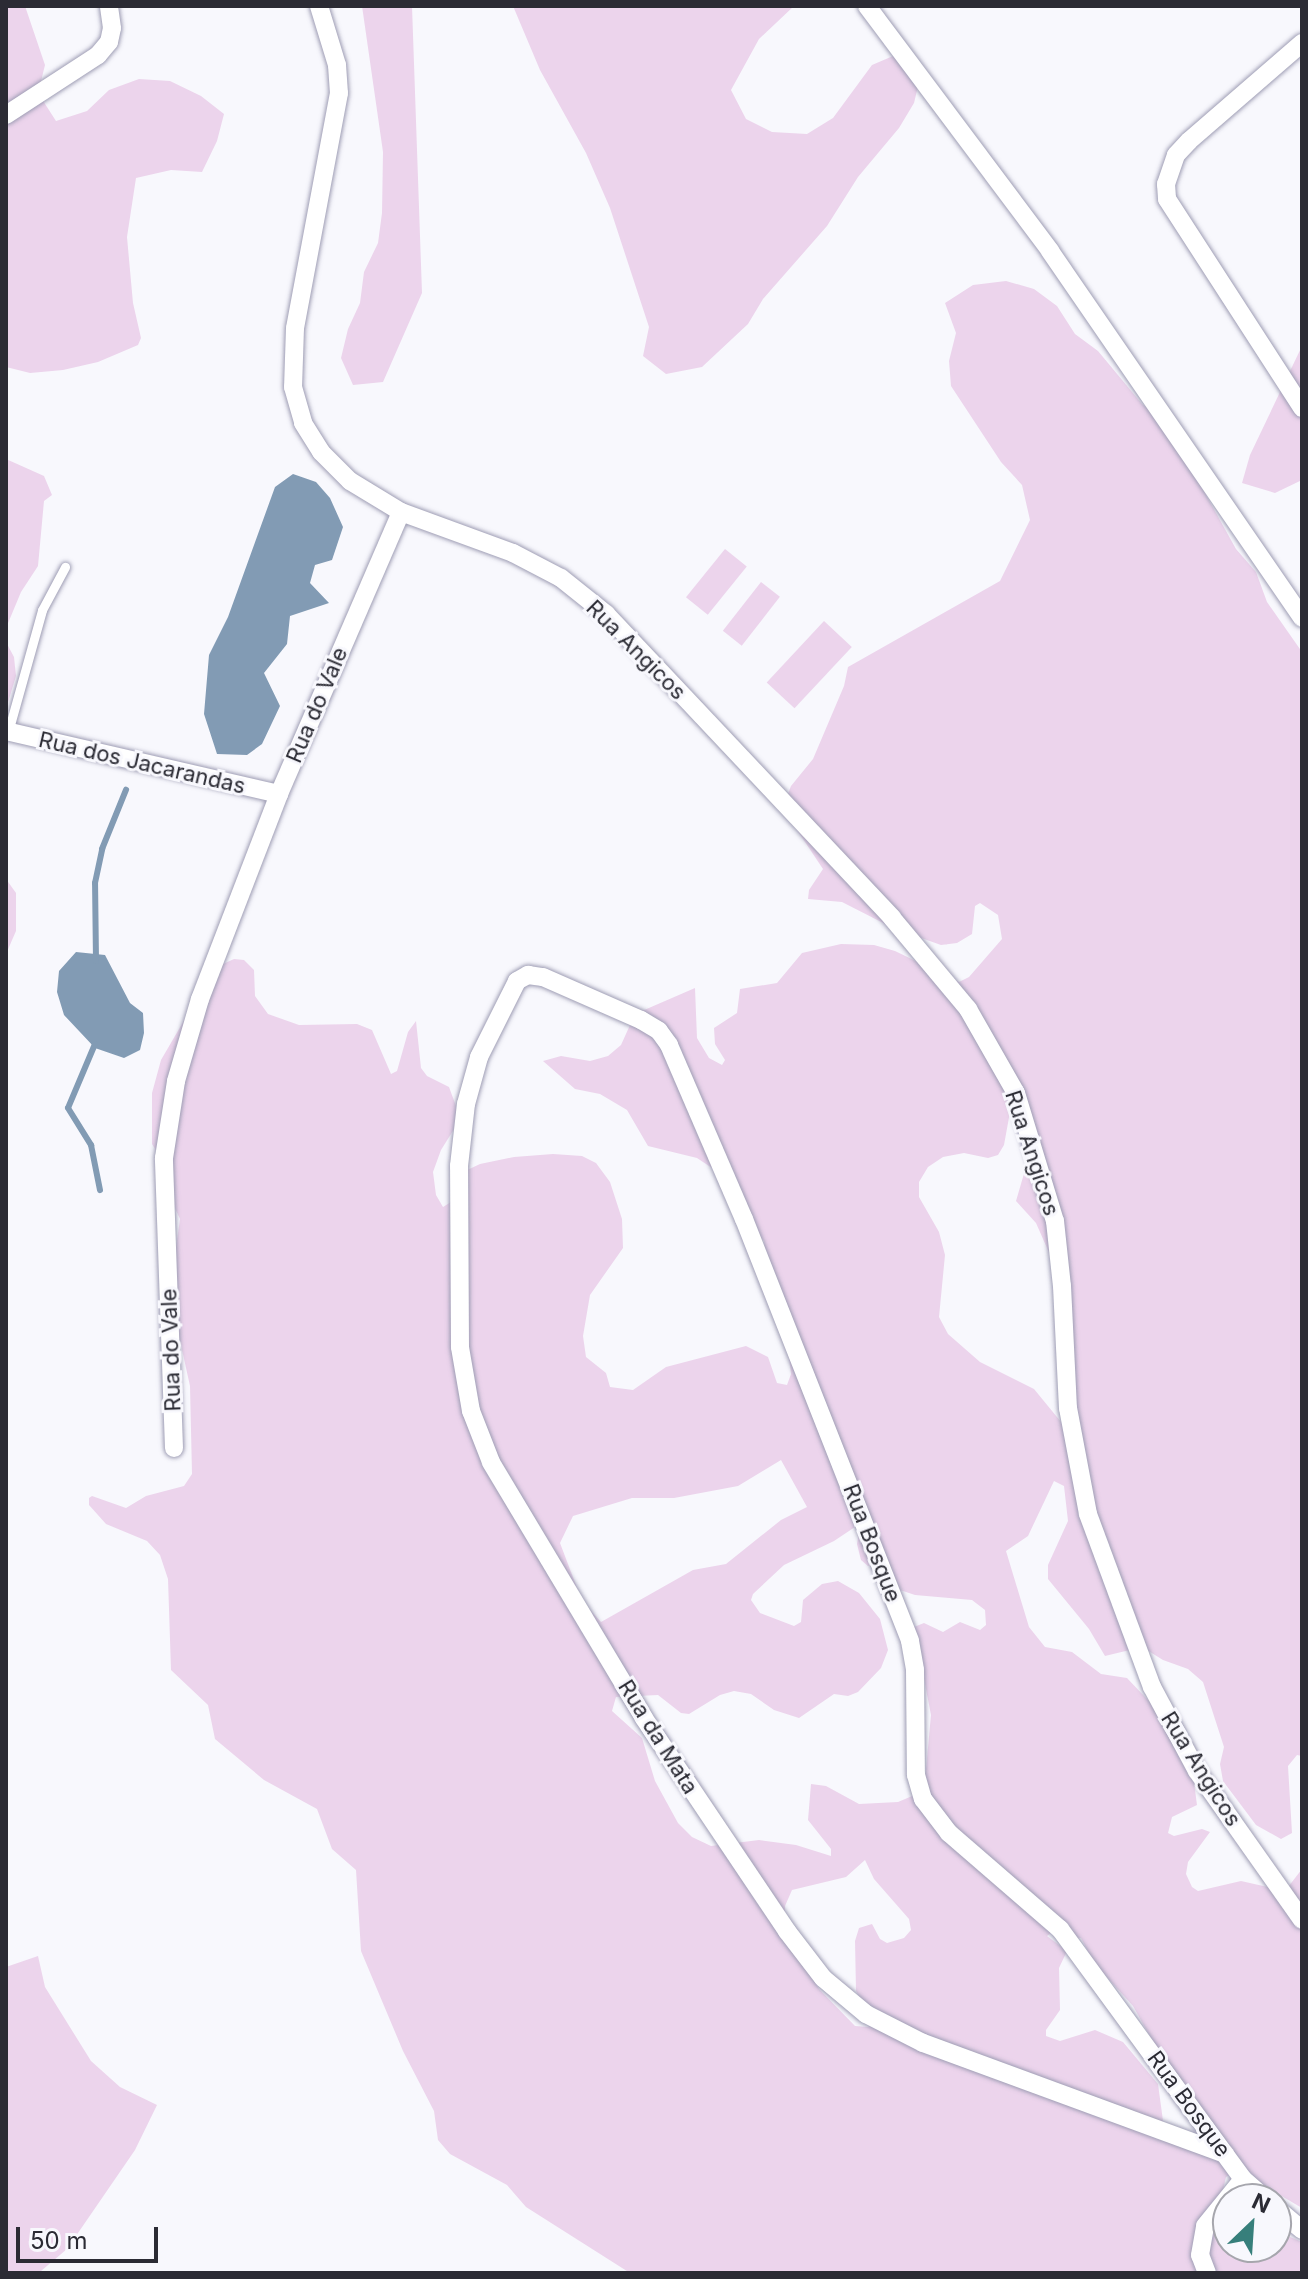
<!DOCTYPE html>
<style>
body{margin:0}
#map{position:relative;width:1308px;height:2279px;overflow:hidden;background:#f8f8fd;font-family:Inter,sans-serif}
div>[style]{position:absolute}
[style*='--x']{left:calc(var(--x)*1px);top:calc(var(--y)*1px);width:calc(var(--w)*1px);rotate:calc(var(--a)*1deg)}
.green>*{inset:0;background:#ecd4ec;transform-origin:0 0}
.water>*{inset:0;background:#829bb4}
.stream>*{height:6px;margin:-3px;padding:0 3px;transform-origin:3px;border-radius:3px;background:#829bb4}
.roads{filter:drop-shadow(0 0 2px #9e9db4) drop-shadow(0 0 2px #9e9db4)}
.service>*{height:9px;margin:-4.5px;padding:0 4.5px;transform-origin:4.5px;border-radius:4.5px;background:#fff}
.minor>*{height:18px;margin:-9px;padding:0 9px;transform-origin:9px;border-radius:9px;background:#fff}
span{translate:-50% -50%;white-space:nowrap;text-align:center;line-height:1.15;-webkit-text-stroke:6px #f8f8fd;paint-order:stroke}
.street-label{font-size:22px;color:#2b2b34}
.frame{position:absolute;inset:0;border:8px solid #2b2b34;pointer-events:none}
.north{position:absolute;left:1212px;top:2183px;width:80px;height:80px;box-sizing:border-box;background:#f8f8fd;border:2px solid #a6a6ad;border-radius:50%;rotate:25deg;font-size:22px;font-weight:700;line-height:32px;text-align:center;color:#2b2b34}
.north::after{content:'';display:block;margin:auto;width:28px;height:36px;background:#377f7b;clip-path:polygon(50% 0,100% 100%,50% 72%,0 100%)}
.scale{position:absolute;left:16px;top:2227px;width:142px;height:36px;box-sizing:border-box;border:4px solid #2b2b34;border-top:0;padding-left:10px;font-size:24px;line-height:28px;white-space:nowrap;color:#2b2b34;-webkit-text-stroke:6px #f8f8fd;paint-order:stroke}
</style>
<div id="map">
<div class="green">
<div style="clip-path:polygon(6px 6px,25px 6px,45px 65px,38px 93px,56px 121px,87px 111px,109px 90px,139px 79px,170px 81px,201px 96px,224px 114px,217px 141px,202px 172px,171px 170px,136px 178px,127px 237px,133px 303px,141px 338px,138px 345px,98px 362px,63px 370px,30px 373px,6px 367px)"></div>
<div style="clip-path:polygon(362px 6px,412px 6px,422px 293px,383px 382px,353px 385px,341px 358px,348px 329px,360px 303px,364px 272px,378px 243px,382px 213px,383px 152px)"></div>
<div style="clip-path:polygon(513px 6px,794px 6px,759px 39px,731px 90px,746px 119px,772px 132px,807px 134px,833px 118px,872px 65px,900px 53px,921px 74px,914px 103px,899px 128px,858px 177px,827px 226px,763px 299px,748px 324px,702px 367px,666px 374px,643px 356px,649px 327px,610px 208px,586px 153px,540px 70px)"></div>
<div style="clip-path:polygon(evenodd,1006px 281px,1034px 289px,1057px 306px,1075px 334px,1098px 351px,1142px 404px,1165px 421px,1236px 549px,1256px 572px,1267px 602px,1302px 652px,1302px 1756px,1297px 1755px,1288px 1766px,1292px 1833px,1281px 1839px,1256px 1825px,1223px 1781px,1220px 1764px,1224px 1747px,1203px 1682px,1188px 1669px,1163px 1660px,1142px 1647px,1105px 1656px,1089px 1629px,1048px 1579px,1048px 1565px,1068px 1521px,1064px 1486px,1054px 1481px,1028px 1536px,1006px 1551px,1029px 1627px,1045px 1647px,1072px 1652px,1101px 1674px,1127px 1678px,1179px 1733px,1191px 1760px,1197px 1805px,1172px 1817px,1168px 1833px,1174px 1836px,1202px 1829px,1210px 1832px,1188px 1862px,1186px 1874px,1192px 1887px,1198px 1891px,1241px 1881px,1285px 1891px,1302px 1869px,1302px 2208px,1237px 2170px,1226px 2177px,1219px 2207px,1228px 2212px,1228px 2247px,1276px 2247px,1276px 2231px,1302px 2242px,1302px 2273px,630px 2273px,526px 2207px,507px 2185px,450px 2154px,438px 2140px,434px 2111px,403px 2051px,361px 1951px,356px 1870px,332px 1849px,317px 1809px,264px 1780px,215px 1739px,208px 1705px,171px 1670px,168px 1579px,160px 1555px,147px 1541px,106px 1524px,89px 1505px,89px 1498px,92px 1496px,126px 1508px,146px 1496px,184px 1486px,192px 1474px,190px 1386px,175px 1318px,175px 1254px,180px 1219px,169px 1195px,164px 1163px,152px 1144px,152px 1093px,161px 1060px,207px 981px,221px 965px,234px 959px,244px 960px,254px 970px,255px 996px,268px 1014px,299px 1025px,357px 1024px,372px 1030px,391px 1074px,397px 1071px,408px 1032px,416px 1021px,421px 1068px,427px 1076px,449px 1087px,456px 1106px,456px 1126px,441px 1150px,433px 1172px,436px 1195px,443px 1207px,451px 1202px,463px 1172px,480px 1164px,514px 1157px,553px 1154px,582px 1156px,596px 1163px,610px 1182px,622px 1219px,623px 1248px,590px 1295px,583px 1336px,586px 1357px,606px 1373px,610px 1387px,633px 1390px,666px 1367px,746px 1346px,768px 1357px,777px 1383px,787px 1385px,791px 1374px,789px 1357px,767px 1286px,764px 1241px,727px 1200px,715px 1170px,697px 1158px,648px 1146px,627px 1110px,600px 1094px,575px 1089px,543px 1061px,561px 1056px,590px 1061px,608px 1056px,621px 1045px,635px 1014px,695px 988px,697px 1038px,709px 1058px,722px 1065px,725px 1060px,715px 1044px,714px 1028px,737px 1013px,740px 989px,777px 983px,802px 953px,841px 944px,874px 945px,895px 951px,959px 982px,969px 977px,1002px 939px,998px 915px,980px 903px,975px 906px,972px 934px,957px 943px,941px 945px,893px 928px,842px 902px,808px 899px,809px 890px,823px 869px,787px 815px,784px 804px,791px 786px,813px 759px,844px 686px,848px 667px,1000px 581px,1030px 520px,1022px 485px,1001px 462px,951px 386px,949px 361px,956px 333px,945px 303px,973px 285px,1006px 281px,1010px 1112px,1030px 1153px,1016px 1201px,1036px 1223px,1058px 1273px,1074px 1342px,1066px 1428px,1034px 1389px,980px 1362px,948px 1334px,939px 1317px,945px 1255px,939px 1232px,919px 1197px,919px 1182px,928px 1167px,943px 1157px,964px 1153px,988px 1158px,998px 1155px,1004px 1145px,1010px 1112px,1006px 281px,781px 1460px,807px 1507px,781px 1520px,726px 1564px,693px 1570px,601px 1622px,582px 1601px,560px 1543px,573px 1516px,632px 1498px,674px 1498px,738px 1486px,781px 1460px,1006px 281px,861px 1523px,857px 1544px,861px 1560px,868px 1566px,878px 1564px,900px 1590px,915px 1595px,972px 1600px,985px 1610px,986px 1625px,980px 1630px,960px 1622px,943px 1632px,924px 1623px,914px 1627px,931px 1715px,924px 1791px,898px 1802px,859px 1804px,826px 1786px,811px 1784px,808px 1820px,831px 1849px,831px 1856px,796px 1845px,759px 1840px,711px 1846px,692px 1837px,678px 1823px,655px 1781px,642px 1738px,612px 1711px,616px 1697px,658px 1695px,681px 1713px,689px 1714px,720px 1695px,734px 1691px,751px 1694px,774px 1710px,799px 1718px,834px 1694px,848px 1696px,858px 1692px,881px 1668px,888px 1650px,880px 1619px,859px 1593px,838px 1581px,822px 1584px,803px 1600px,801px 1622px,794px 1626px,760px 1613px,751px 1600px,753px 1594px,784px 1565px,834px 1541px,861px 1523px,1006px 281px,865px 1860px,874px 1879px,909px 1919px,911px 1930px,904px 1938px,887px 1943px,880px 1939px,872px 1924px,859px 1928px,855px 1941px,856px 1991px,873px 2021px,868px 2027px,855px 2026px,819px 1989px,785px 1929px,785px 1906px,792px 1890px,846px 1877px,865px 1860px,1006px 281px,1056px 1929px,1068px 1937px,1081px 1938px,1094px 1963px,1133px 2006px,1203px 2131px,1200px 2146px,1164px 2128px,1158px 2084px,1123px 2042px,1095px 2030px,1060px 2041px,1046px 2036px,1046px 2030px,1060px 2010px,1059px 1968px,1067px 1951px,1047px 1936px,1056px 1929px)"></div>
<div style="clip-path:polygon(1302px 346px,1302px 480px,1275px 493px,1242px 483px,1250px 455px)"></div>
<div style="clip-path:polygon(6px 459px,44px 476px,52px 495px,44px 501px,38px 566px,21px 592px,6px 628px)"></div>
<div style="left:725px;top:549px;width:28px;height:62px;rotate:39deg"></div>
<div style="left:761px;top:582px;width:24px;height:62px;rotate:38deg"></div>
<div style="left:824px;top:621px;width:38px;height:84px;rotate:43deg"></div>
<div style="clip-path:polygon(6px 642px,14px 657px,16px 676px,6px 709px)"></div>
<div style="clip-path:polygon(6px 879px,16px 893px,16px 931px,6px 954px)"></div>
<div style="clip-path:polygon(38px 1956px,45px 1987px,91px 2061px,120px 2087px,157px 2105px,135px 2150px,67px 2249px,41px 2271px,6px 2273px,6px 1967px)"></div>
</div>
<div class="water">
<div style="clip-path:polygon(293px 474px,316px 482px,330px 498px,343px 527px,332px 560px,315px 565px,310px 583px,329px 603px,290px 616px,287px 644px,264px 673px,280px 706px,262px 744px,247px 755px,217px 754px,204px 714px,209px 655px,228px 617px,275px 487px)"></div>
<div style="clip-path:polygon(76px 952px,105px 955px,130px 1003px,143px 1013px,144px 1033px,140px 1050px,124px 1058px,95px 1048px,64px 1015px,57px 992px,59px 971px)"></div>
</div>
<div class="stream">
<div style="--x:96;--y:961;--w:78;--a:-90.7"></div>
<div style="--x:95;--y:883;--w:35;--a:-78"></div>
<div style="--x:102;--y:849;--w:64;--a:-67.9"></div>
<div style="--x:95;--y:1044;--w:69;--a:112.9"></div>
<div style="--x:68;--y:1108;--w:44;--a:58.1"></div>
<div style="--x:91;--y:1145;--w:46;--a:78.7"></div>
</div>
<div class="roads">
<div class="service">
<div style="--x:8;--y:732;--w:127;--a:-74.4"></div>
<div style="--x:42;--y:610;--w:49;--a:-61.9"></div>
</div>
<div class="minor">
<div style="--x:319;--y:6;--w:62;--a:73"></div>
<div style="--x:337;--y:65;--w:28;--a:86"></div>
<div style="--x:339;--y:93;--w:239;--a:100.6"></div>
<div style="--x:295;--y:328;--w:59;--a:91.9"></div>
<div style="--x:293;--y:387;--w:37;--a:74"></div>
<div style="--x:303;--y:423;--w:34;--a:58"></div>
<div style="--x:321;--y:452;--w:41;--a:45"></div>
<div style="--x:350;--y:481;--w:60;--a:31.3"></div>
<div style="--x:401;--y:512;--w:119;--a:20.1"></div>
<div style="--x:513;--y:553;--w:54;--a:27.5"></div>
<div style="--x:561;--y:578;--w:58;--a:38.7"></div>
<div style="--x:606;--y:614;--w:417;--a:46.7"></div>
<div style="--x:892;--y:918;--w:119;--a:50.1"></div>
<div style="--x:968;--y:1009;--w:97;--a:60.3"></div>
<div style="--x:1016;--y:1093;--w:134;--a:73.1"></div>
<div style="--x:1055;--y:1221;--w:65;--a:83.9"></div>
<div style="--x:1062;--y:1286;--w:122;--a:87.2"></div>
<div style="--x:1068;--y:1408;--w:108;--a:79.3"></div>
<div style="--x:1088;--y:1514;--w:184;--a:69.7"></div>
<div style="--x:1152;--y:1687;--w:95;--a:61.8"></div>
<div style="--x:1197;--y:1771;--w:182;--a:54.8"></div>
<div style="--x:867;--y:6;--w:306;--a:53.2"></div>
<div style="--x:1050;--y:251;--w:445;--a:55.5"></div>
<div style="--x:1302;--y:43;--w:150;--a:139.1"></div>
<div style="--x:1189;--y:141;--w:19;--a:133"></div>
<div style="--x:1176;--y:155;--w:31;--a:109"></div>
<div style="--x:1166;--y:184;--w:15;--a:86"></div>
<div style="--x:1167;--y:199;--w:249;--a:57.1"></div>
<div style="--x:6;--y:115;--w:110;--a:-33.1"></div>
<div style="--x:98;--y:55;--w:17;--a:-50"></div>
<div style="--x:109;--y:42;--w:14;--a:-78"></div>
<div style="--x:112;--y:28;--w:22;--a:-98"></div>
<div style="--x:6;--y:731;--w:280;--a:13"></div>
<div style="--x:174;--y:1448;--w:290;--a:-92"></div>
<div style="--x:164;--y:1158;--w:78;--a:-81.1"></div>
<div style="--x:176;--y:1081;--w:85;--a:-73.7"></div>
<div style="--x:200;--y:999;--w:220;--a:-68.9"></div>
<div style="--x:279;--y:794;--w:307;--a:-66.6"></div>
<div style="--x:1225;--y:2154;--w:322;--a:-159.8"></div>
<div style="--x:923;--y:2043;--w:64;--a:-153"></div>
<div style="--x:866;--y:2014;--w:56;--a:-140.1"></div>
<div style="--x:823;--y:1978;--w:59;--a:-127.5"></div>
<div style="--x:787;--y:1931;--w:257;--a:-123.9"></div>
<div style="--x:644;--y:1718;--w:298;--a:-120.9"></div>
<div style="--x:491;--y:1462;--w:55;--a:-111.4"></div>
<div style="--x:471;--y:1411;--w:65;--a:-99.8"></div>
<div style="--x:460;--y:1347;--w:181;--a:-90.3"></div>
<div style="--x:459;--y:1166;--w:62;--a:-83.6"></div>
<div style="--x:466;--y:1104;--w:49;--a:-74.5"></div>
<div style="--x:479;--y:1057;--w:85;--a:-63.4"></div>
<div style="--x:517;--y:981;--w:13;--a:-29"></div>
<div style="--x:528;--y:975;--w:15;--a:8"></div>
<div style="--x:543;--y:977;--w:107;--a:23.7"></div>
<div style="--x:641;--y:1020;--w:21;--a:31"></div>
<div style="--x:659;--y:1031;--w:17;--a:54"></div>
<div style="--x:669;--y:1045;--w:189;--a:66.7"></div>
<div style="--x:744;--y:1219;--w:453;--a:68.5"></div>
<div style="--x:910;--y:1641;--w:29;--a:80"></div>
<div style="--x:915;--y:1670;--w:105;--a:89.5"></div>
<div style="--x:916;--y:1775;--w:25;--a:74"></div>
<div style="--x:923;--y:1799;--w:43;--a:52.6"></div>
<div style="--x:949;--y:1833;--w:147;--a:40.9"></div>
<div style="--x:1060;--y:1929;--w:310;--a:53.8"></div>
<div style="--x:1243;--y:2179;--w:30;--a:41"></div>
<div style="--x:1276;--y:2208;--w:34;--a:40"></div>
<div style="--x:1207;--y:2273;--w:19;--a:-111"></div>
<div style="--x:1200;--y:2255;--w:29;--a:-80"></div>
<div style="--x:1205;--y:2226;--w:60;--a:-51"></div>
</div>
</div>
<div class="street-label">
<span style="left:636px;top:650px;rotate:45deg">Rua Angicos</span>
<span style="left:317px;top:705px;rotate:-67deg">Rua do Vale</span>
<span style="left:142px;top:763px;rotate:13deg">Rua dos Jacarandas</span>
<span style="left:1032px;top:1153px;rotate:72deg">Rua Angicos</span>
<span style="left:171px;top:1350px;rotate:-92deg">Rua do Vale</span>
<span style="left:872px;top:1543px;rotate:69deg">Rua Bosque</span>
<span style="left:658px;top:1737px;rotate:58deg">Rua da Mata</span>
<span style="left:1201px;top:1769px;rotate:58deg">Rua Angicos</span>
<span style="left:1189px;top:2104px;rotate:54deg">Rua Bosque</span>
</div>
<div class="frame"></div>
<div class="north">N</div>
<div class="scale">50 m</div>
</div>
